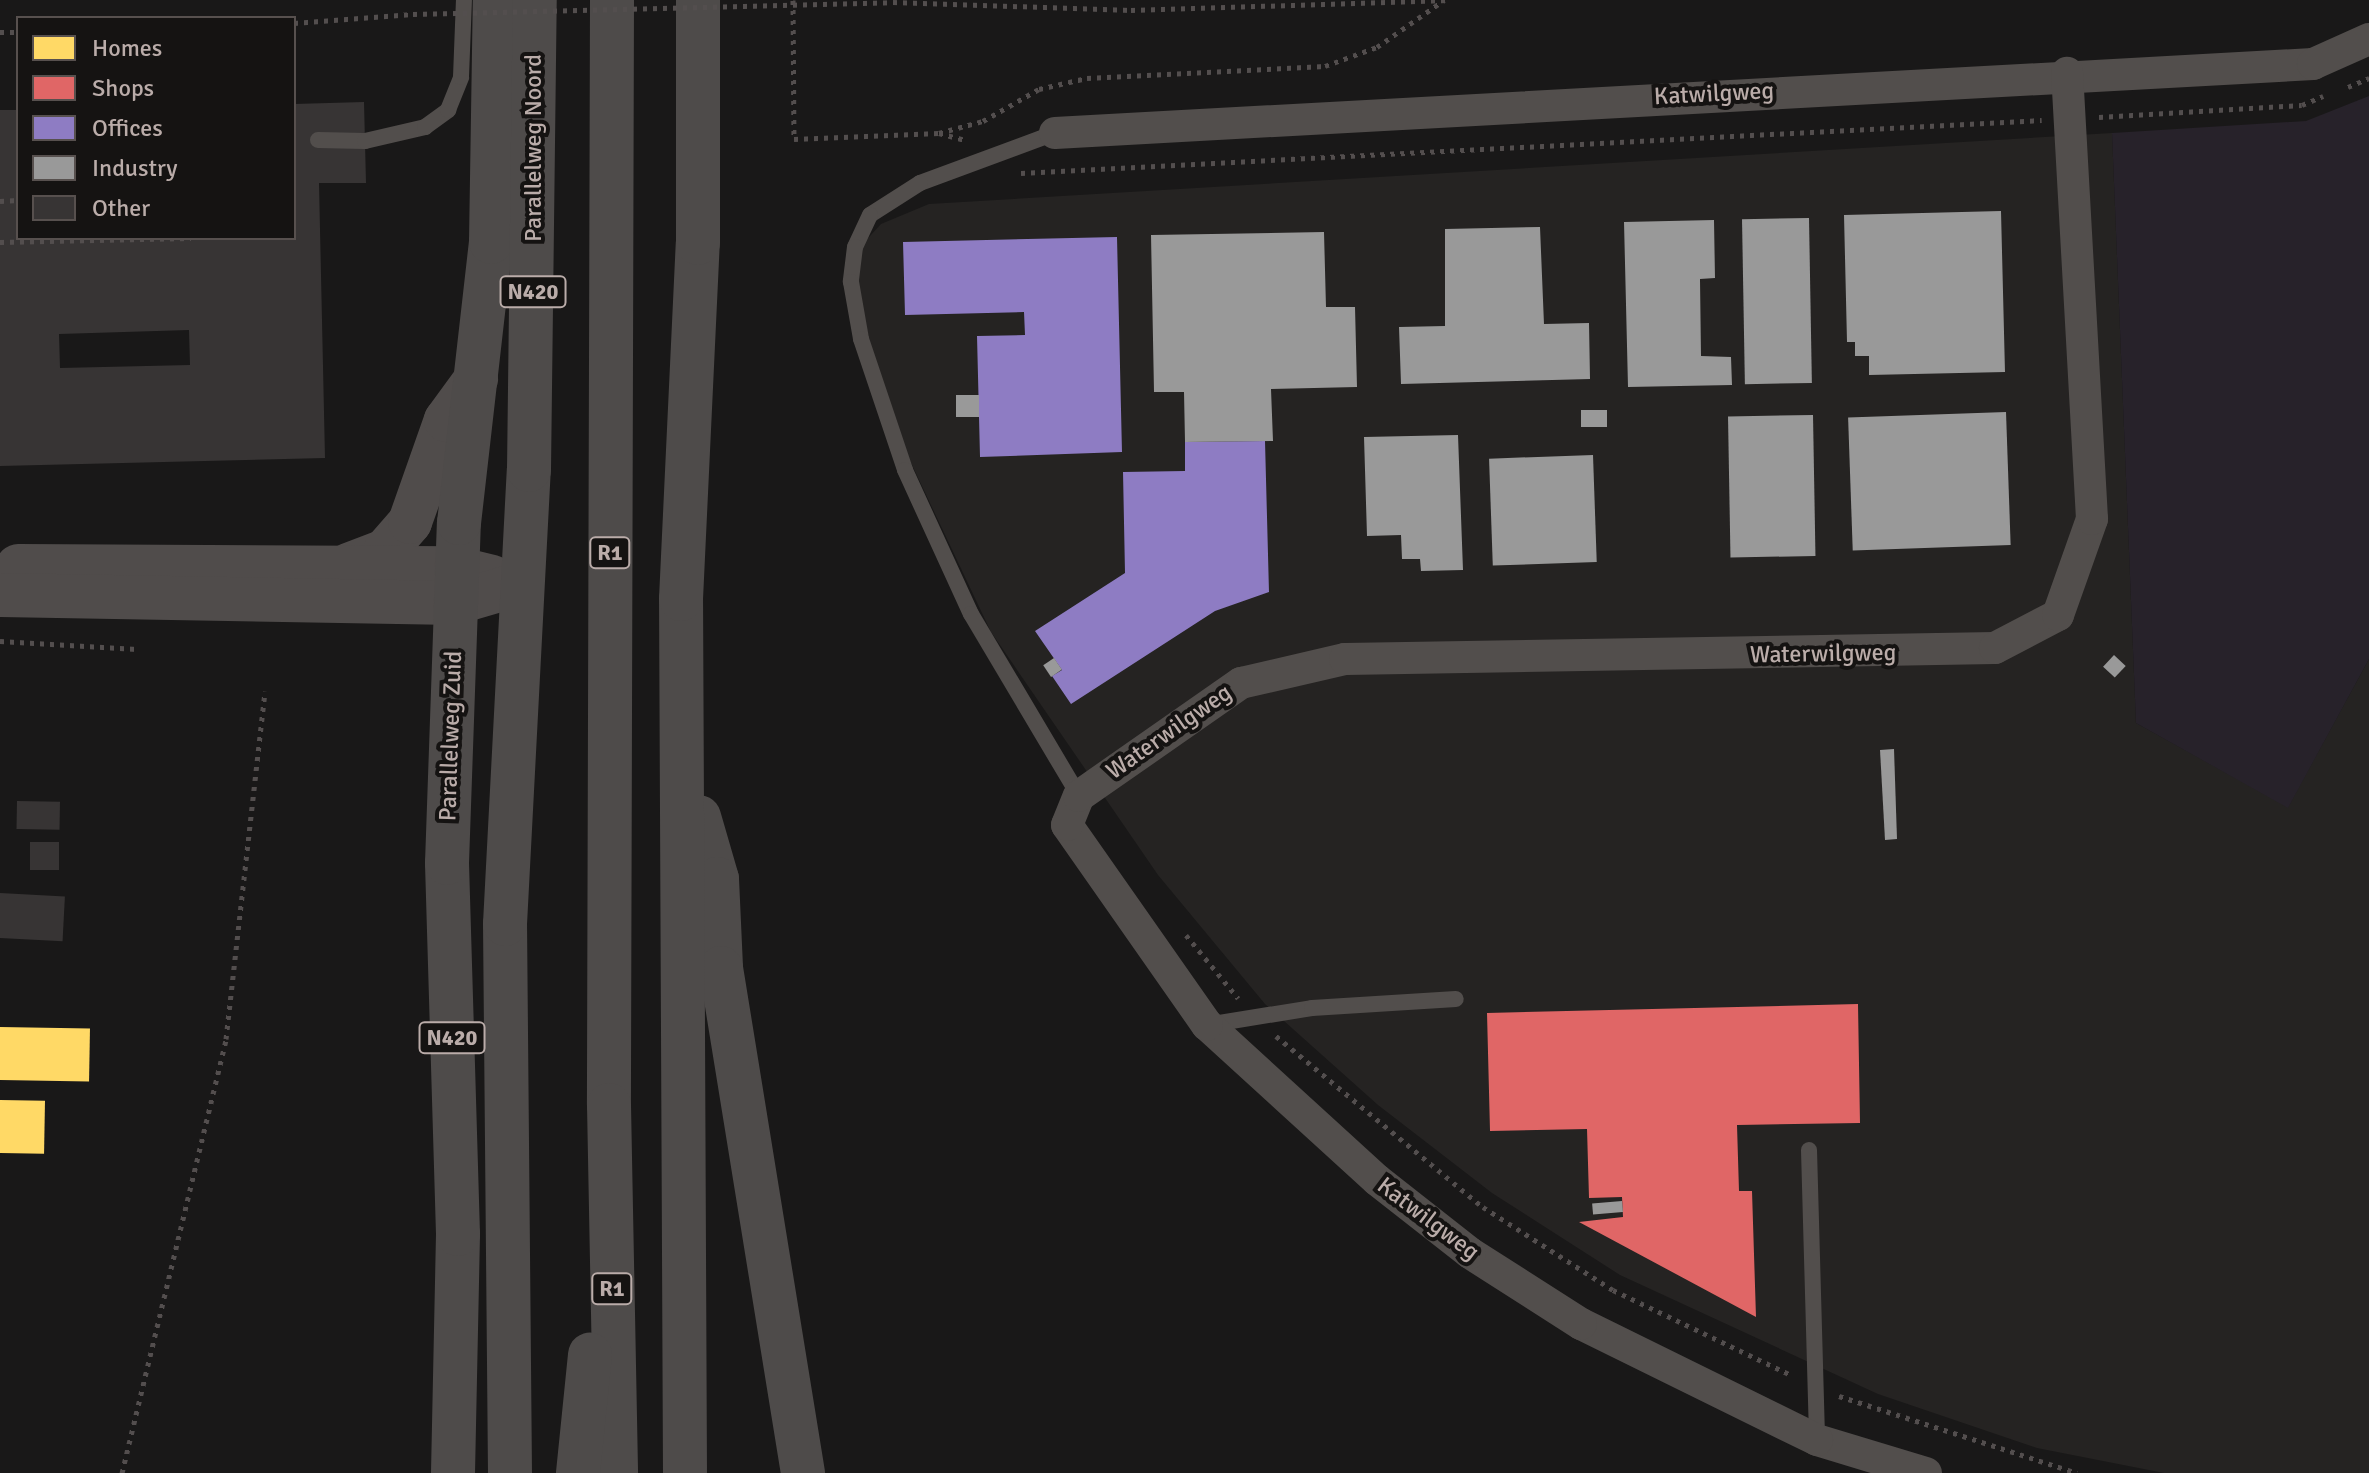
<!DOCTYPE html>
<style>
body{margin:0}
#map{position:relative;width:2369px;height:1473px;overflow:hidden;background:#191818;font-family:Signika,sans-serif}
div>[style]{position:absolute}
[style*='--x']{left:calc(var(--x)*1px);top:calc(var(--y)*1px);width:calc(var(--w)*1px);rotate:calc(var(--a)*1deg)}
.built>*{inset:0;background:#252322}
.green>*{inset:0;background:#27222a}
.homes>*{inset:0;background:#ffd966;transform-origin:0 0}
.shops>*{inset:0;background:#e06666}
.offices>*{inset:0;background:#8e7cc3}
.industry>*{inset:0;background:#999;transform-origin:0 0}
.building>*{inset:0;background:#373434;transform-origin:0 0}
.path>*{height:5px;margin-top:-2.5px;transform-origin:0;background:repeating-linear-gradient(90deg,#534e4e 0 4px,transparent 0 10px)}
.lane>*{height:16px;margin:-8px;padding:0 8px;transform-origin:8px;border-radius:8px;background:#524e4c}
.street>*{height:32px;margin:-16px;padding:0 16px;transform-origin:16px;border-radius:16px;background:#524e4c}
.secondary>*{height:44px;margin:-22px;padding:0 22px;transform-origin:22px;border-radius:22px;background:#504c4b}
.highway>*{height:44px;margin:-22px;padding:0 22px;transform-origin:22px;border-radius:22px;background:#4e4b4a}
.path-bridge>*{height:5px;margin-top:-2.5px;transform-origin:0;background:repeating-linear-gradient(90deg,#534e4e 0 4px,transparent 0 10px)}
span{translate:-50% -50%;white-space:nowrap;text-align:center;line-height:1.15;-webkit-text-stroke:8px #151312;paint-order:stroke}
.shield-label span{padding:2px 6px;background:#151312;border:2px solid;border-radius:6px;-webkit-text-stroke-width:0}
.shield-label{font-size:22px;color:#baaca9;font-weight:700}
.street-label{font-size:24px;color:#baaca9}
.legend{position:absolute;left:16px;top:16px;width:280px;height:224px;box-sizing:border-box;background:#151312;border:2px solid #57504e;margin:0;padding:10px 14px;list-style:none;font-size:24px;color:#baaca9}
.legend li{display:flex;align-items:center;gap:16px;height:40px}
.legend b{width:40px;border:2px solid #57504e}
</style>
<div id="map">
<div class="built">
<div style="clip-path:polygon(2112px 133px,2136px 723px,2288px 807px,2369px 659px,2369px 1473px,2164px 1473px,2037px 1448px,1878px 1394px,1620px 1275px,1492px 1193px,1378px 1105px,1265px 1004px,1158px 875px,991px 632px,886px 410px,856px 283px,859px 248px,881px 224px,929px 204px)"></div>
</div>
<div class="green">
<div style="clip-path:polygon(2369px 96px,2369px 659px,2288px 808px,2136px 723px,2112px 133px,2306px 121px)"></div>
</div>
<div class="homes">
<div style="left:0;top:1027px;width:90px;height:53px;rotate:1deg"></div>
<div style="left:0;top:1100px;width:45px;height:53px;rotate:1deg"></div>
</div>
<div class="shops">
<div style="clip-path:polygon(1858px 1004px,1860px 1123px,1737px 1125px,1739px 1191px,1752px 1191px,1756px 1317px,1579px 1222px,1623px 1217px,1622px 1197px,1589px 1198px,1587px 1129px,1490px 1131px,1487px 1013px)"></div>
</div>
<div class="offices">
<div style="clip-path:polygon(1117px 237px,1122px 452px,980px 457px,977px 336px,1025px 335px,1024px 312px,905px 315px,903px 242px)"></div>
<div style="clip-path:polygon(1265px 441px,1269px 592px,1215px 611px,1071px 704px,1052px 676px,1062px 670px,1035px 631px,1125px 573px,1123px 472px,1185px 471px,1185px 442px)"></div>
</div>
<div class="industry">
<div style="clip-path:polygon(2001px 211px,2005px 372px,1869px 375px,1869px 356px,1855px 356px,1855px 342px,1847px 342px,1844px 215px)"></div>
<div style="left:1809px;top:218px;width:165px;height:67px;rotate:89deg"></div>
<div style="clip-path:polygon(1714px 220px,1715px 278px,1700px 279px,1701px 356px,1731px 357px,1732px 385px,1628px 387px,1624px 222px)"></div>
<div style="clip-path:polygon(1540px 227px,1544px 324px,1589px 323px,1590px 379px,1401px 384px,1399px 327px,1445px 326px,1445px 229px)"></div>
<div style="clip-path:polygon(1324px 232px,1326px 307px,1355px 307px,1357px 387px,1271px 389px,1273px 441px,1185px 442px,1184px 392px,1154px 392px,1151px 235px)"></div>
<div style="left:979px;top:395px;width:22px;height:23px;rotate:90deg"></div>
<div style="left:1581px;top:410px;width:26px;height:17px"></div>
<div style="left:2006px;top:412px;width:133px;height:158px;rotate:88deg"></div>
<div style="left:1813px;top:415px;width:141px;height:85px;rotate:89deg"></div>
<div style="clip-path:polygon(1458px 435px,1463px 570px,1421px 571px,1420px 559px,1402px 559px,1401px 535px,1367px 536px,1364px 437px)"></div>
<div style="left:1593px;top:455px;width:107px;height:104px;rotate:88deg"></div>
<div style="left:2114px;top:655px;width:16px;height:16px;rotate:43deg"></div>
<div style="left:1054px;top:658px;width:14px;height:13px;rotate:56deg"></div>
<div style="clip-path:polygon(1894px 749px,1897px 839px,1885px 840px,1880px 750px)"></div>
<div style="left:1622px;top:1201px;width:11px;height:30px;rotate:85deg"></div>
</div>
<div class="building">
<div style="clip-path:polygon(evenodd,364px 102px,366px 183px,319px 183px,325px 458px,0 466px,0 110px,18px 110px,18px 238px,294px 238px,294px 104px,364px 102px,189px 330px,190px 365px,60px 368px,59px 334px,189px 330px)"></div>
<div style="left:17px;top:801px;width:43px;height:28px;rotate:1deg"></div>
<div style="left:30px;top:842px;width:29px;height:28px"></div>
<div style="left:0;top:893px;width:65px;height:45px;rotate:3deg"></div>
</div>
<div class="path">
<div style="--x:793;--y:0;--w:139;--a:89.6"></div>
<div style="--x:794;--y:139;--w:145;--a:-2.4"></div>
<div style="--x:939;--y:133;--w:46;--a:-15.3"></div>
<div style="--x:983;--y:121;--w:64;--a:-29.7"></div>
<div style="--x:1039;--y:89;--w:49;--a:-12.9"></div>
<div style="--x:1087;--y:78;--w:238;--a:-2.9"></div>
<div style="--x:1325;--y:66;--w:55;--a:-20.1"></div>
<div style="--x:1377;--y:47;--w:82;--a:-35"></div>
<div style="--x:893;--y:2;--w:238;--a:1.9"></div>
<div style="--x:1131;--y:10;--w:318;--a:-1.8"></div>
<div style="--x:294;--y:23;--w:119;--a:-4.3"></div>
<div style="--x:0;--y:32;--w:18;--a:0"></div>
<div style="--x:2348;--y:87;--w:23;--a:-23"></div>
<div style="--x:2099;--y:117;--w:203;--a:-3.4"></div>
<div style="--x:2302;--y:105;--w:23;--a:-23"></div>
<div style="--x:939;--y:133;--w:28;--a:15"></div>
<div style="--x:1021;--y:173;--w:1022;--a:-2.97"></div>
<div style="--x:0;--y:201;--w:18;--a:-3"></div>
<div style="--x:0;--y:242;--w:191;--a:-1.2"></div>
<div style="--x:0;--y:641;--w:137;--a:3.3"></div>
<div style="--x:1186;--y:935;--w:82;--a:50.5"></div>
<div style="--x:1276;--y:1036;--w:268;--a:39.6"></div>
<div style="--x:1483;--y:1207;--w:154;--a:32.6"></div>
<div style="--x:1613;--y:1290;--w:199;--a:25.5"></div>
<div style="--x:1839;--y:1396;--w:250;--a:17.9"></div>
<div style="--x:122;--y:1473;--w:446;--a:-76.5"></div>
<div style="--x:226;--y:1039;--w:350;--a:-83.6"></div>
</div>
<div class="lane">
<div style="--x:1055;--y:133;--w:144;--a:159.7"></div>
<div style="--x:920;--y:183;--w:59;--a:147.4"></div>
<div style="--x:870;--y:215;--w:35;--a:115"></div>
<div style="--x:855;--y:247;--w:35;--a:97"></div>
<div style="--x:851;--y:282;--w:58;--a:80"></div>
<div style="--x:861;--y:339;--w:138;--a:71.4"></div>
<div style="--x:905;--y:470;--w:158;--a:65.4"></div>
<div style="--x:971;--y:614;--w:212;--a:59.3"></div>
<div style="--x:318;--y:140;--w:47;--a:1.2"></div>
<div style="--x:365;--y:141;--w:62;--a:-13.1"></div>
<div style="--x:425;--y:127;--w:29;--a:-36"></div>
<div style="--x:448;--y:110;--w:35;--a:-68"></div>
<div style="--x:461;--y:77;--w:77;--a:-87.8"></div>
<div style="--x:1207;--y:1025;--w:106;--a:-9.2"></div>
<div style="--x:1312;--y:1008;--w:144;--a:-3.6"></div>
<div style="--x:1809;--y:1150;--w:290;--a:88.4"></div>
</div>
<div class="street">
<div style="--x:1055;--y:133;--w:1260;--a:-3.14"></div>
<div style="--x:2313;--y:64;--w:61;--a:-24.1"></div>
<div style="--x:1926;--y:1473;--w:114;--a:-163.2"></div>
<div style="--x:1817;--y:1440;--w:263;--a:-153.8"></div>
<div style="--x:1581;--y:1324;--w:132;--a:-147.4"></div>
<div style="--x:1470;--y:1253;--w:118;--a:-141.9"></div>
<div style="--x:1377;--y:1180;--w:230;--a:-137.6"></div>
<div style="--x:1207;--y:1025;--w:244;--a:-125"></div>
<div style="--x:1067;--y:825;--w:31;--a:-68"></div>
<div style="--x:1079;--y:796;--w:198;--a:-34.9"></div>
<div style="--x:1241;--y:683;--w:107;--a:-13"></div>
<div style="--x:1345;--y:659;--w:650;--a:-0.97"></div>
<div style="--x:1995;--y:648;--w:71;--a:-27.6"></div>
<div style="--x:2058;--y:615;--w:102;--a:-70.5"></div>
<div style="--x:2092;--y:519;--w:447;--a:-93.2"></div>
</div>
<div class="secondary">
<div style="--x:348;--y:565;--w:40;--a:-21"></div>
<div style="--x:385;--y:551;--w:38;--a:-49"></div>
<div style="--x:410;--y:522;--w:108;--a:-70.6"></div>
<div style="--x:446;--y:420;--w:51;--a:-53.8"></div>
<div style="--x:18;--y:566;--w:438;--a:0.3"></div>
<div style="--x:456;--y:568;--w:37;--a:14"></div>
<div style="--x:0;--y:595;--w:455;--a:1"></div>
<div style="--x:455;--y:603;--w:67;--a:-16.5"></div>
</div>
<div class="highway">
<div style="--x:612;--y:0;--w:1105;--a:90.16"></div>
<div style="--x:609;--y:1105;--w:368;--a:88.9"></div>
<div style="--x:699;--y:817;--w:65;--a:73.8"></div>
<div style="--x:717;--y:879;--w:89;--a:87.4"></div>
<div style="--x:721;--y:968;--w:512;--a:80.78"></div>
<div style="--x:453;--y:1473;--w:239;--a:-88.8"></div>
<div style="--x:458;--y:1234;--w:371;--a:-91.7"></div>
<div style="--x:447;--y:863;--w:340;--a:-88"></div>
<div style="--x:459;--y:523;--w:283;--a:-83.5"></div>
<div style="--x:491;--y:242;--w:242;--a:-89.1"></div>
<div style="--x:510;--y:1473;--w:549;--a:-90.52"></div>
<div style="--x:505;--y:924;--w:455;--a:-87"></div>
<div style="--x:529;--y:470;--w:470;--a:-89.3"></div>
<div style="--x:578;--y:1473;--w:119;--a:-84.2"></div>
<div style="--x:685;--y:1473;--w:874;--a:-90.26"></div>
<div style="--x:681;--y:599;--w:356;--a:-87.3"></div>
<div style="--x:698;--y:243;--w:243;--a:-90"></div>
</div>
<div class="path-bridge">
<div style="--x:413;--y:14;--w:480;--a:-1.4"></div>
</div>
<div class="shield-label">
<span style="left:533px;top:292px">N420</span>
<span style="left:610px;top:553px">R1</span>
<span style="left:452px;top:1038px">N420</span>
<span style="left:612px;top:1289px">R1</span>
</div>
<div class="street-label">
<span style="left:1714px;top:94px;rotate:-3deg">Katwilgweg</span>
<span style="left:534px;top:148px;rotate:-90deg">Parallelweg Noord</span>
<span style="left:1823px;top:654px;rotate:-1deg">Waterwilgweg</span>
<span style="left:1169px;top:732px;rotate:-35deg">Waterwilgweg</span>
<span style="left:451px;top:736px;rotate:-88deg">Parallelweg Zuid</span>
<span style="left:1428px;top:1219px;rotate:37deg">Katwilgweg</span>
</div>
<ul class="legend">
<li><b style="height:22px;background:#ffd966"></b>Homes</li>
<li><b style="height:22px;background:#e06666"></b>Shops</li>
<li><b style="height:22px;background:#8e7cc3"></b>Offices</li>
<li><b style="height:22px;background:#999"></b>Industry</li>
<li><b style="height:22px;background:#373434"></b>Other</li>
</ul>
</div>
